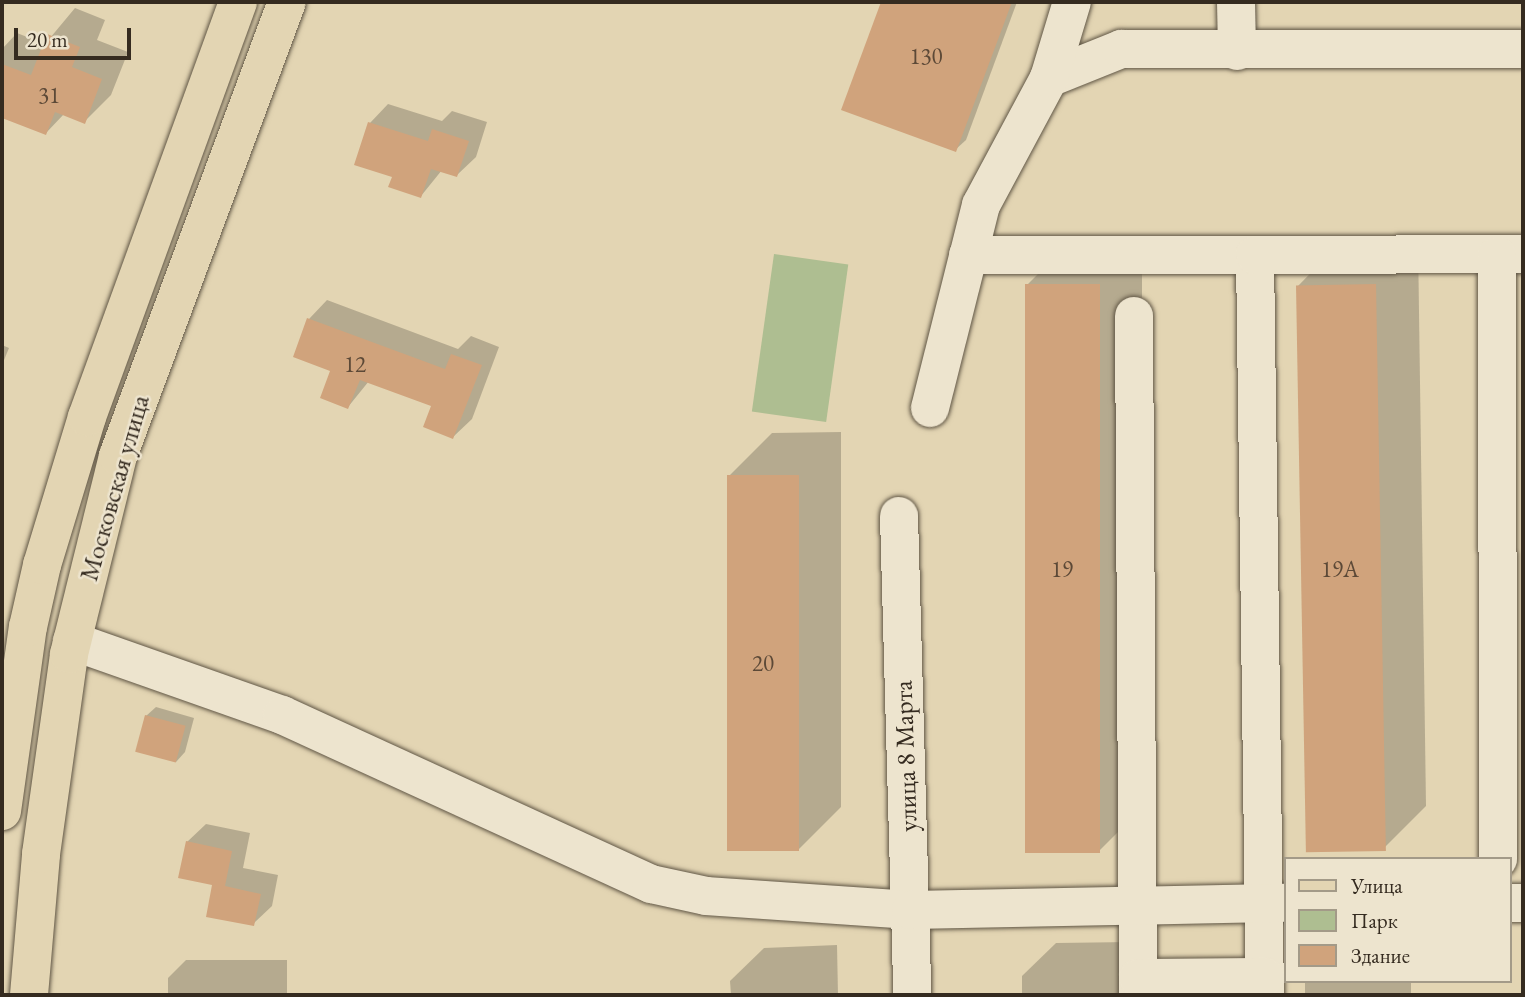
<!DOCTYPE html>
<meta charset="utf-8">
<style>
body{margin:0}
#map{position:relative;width:1525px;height:997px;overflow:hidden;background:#e3d5b3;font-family:"EB Garamond",serif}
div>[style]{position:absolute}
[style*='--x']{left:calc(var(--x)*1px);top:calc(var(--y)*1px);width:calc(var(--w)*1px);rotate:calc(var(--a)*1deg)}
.green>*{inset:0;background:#aebe91;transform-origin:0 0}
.shadow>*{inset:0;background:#0003;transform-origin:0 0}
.building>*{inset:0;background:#d0a37c;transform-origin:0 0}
.roads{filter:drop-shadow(0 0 2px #605645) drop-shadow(0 0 2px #605645)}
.minor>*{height:38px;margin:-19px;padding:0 19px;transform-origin:19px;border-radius:19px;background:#ede4ce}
.major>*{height:38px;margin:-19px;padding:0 19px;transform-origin:19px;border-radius:19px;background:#e3d5b3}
span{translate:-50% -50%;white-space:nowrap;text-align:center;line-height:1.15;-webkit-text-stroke:5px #ede4ce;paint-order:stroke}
.number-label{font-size:23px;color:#5c4937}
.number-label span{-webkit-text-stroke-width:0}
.street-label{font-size:26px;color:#352b20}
.frame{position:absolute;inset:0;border:4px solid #352b20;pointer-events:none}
.legend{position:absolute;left:1284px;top:857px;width:228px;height:126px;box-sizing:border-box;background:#ede4ce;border:2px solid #a39a88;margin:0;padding:9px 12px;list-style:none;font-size:21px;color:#352b20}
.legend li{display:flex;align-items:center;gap:14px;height:35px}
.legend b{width:35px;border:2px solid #a39a88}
.scale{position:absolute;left:14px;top:28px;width:117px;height:32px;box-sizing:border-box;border:4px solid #352b20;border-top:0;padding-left:9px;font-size:21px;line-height:24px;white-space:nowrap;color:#352b20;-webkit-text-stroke:5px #ede4ce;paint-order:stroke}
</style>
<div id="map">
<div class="green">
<div style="left:774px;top:254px;width:75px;height:159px;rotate:8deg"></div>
</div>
<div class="shadow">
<div style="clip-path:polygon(883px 2px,1017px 2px,966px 140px,955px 150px,843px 109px)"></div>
<div style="clip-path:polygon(75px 8px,105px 20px,97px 40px,128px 52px,111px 95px,84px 122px,64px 114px,46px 133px,2px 116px,2px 49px,17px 33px,45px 44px)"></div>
<div style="clip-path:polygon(388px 104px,442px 121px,452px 111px,487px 122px,476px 157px,457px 175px,442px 170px,421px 196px,394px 176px,370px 123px)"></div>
<div style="clip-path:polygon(1418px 241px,1426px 806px,1383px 849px,1298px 286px,1341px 242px)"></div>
<div style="clip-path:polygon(1070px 242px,1142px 242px,1142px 808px,1098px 852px,1027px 285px)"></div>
<div style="clip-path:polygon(327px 300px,458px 349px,471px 336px,499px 347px,472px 419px,453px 437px,433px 404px,369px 381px,348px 407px,309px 319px)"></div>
<div style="clip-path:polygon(2px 345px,9px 348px,2px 365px)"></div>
<div style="clip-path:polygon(841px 432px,841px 807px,798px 850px,729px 476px,772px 433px)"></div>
<div style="clip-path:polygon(156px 707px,194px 718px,185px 752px,176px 762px,146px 716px)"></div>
<div style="clip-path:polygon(206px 824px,250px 833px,243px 868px,278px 875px,272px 906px,253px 924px,214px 883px,187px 842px)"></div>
<div style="clip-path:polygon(1130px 942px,1130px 995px,1022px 995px,1022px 976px,1056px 943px)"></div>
<div style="clip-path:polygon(837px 945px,838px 995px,731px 995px,730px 981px,764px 948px)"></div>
<div style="clip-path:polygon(186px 960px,287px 960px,287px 995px,168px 995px,168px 978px)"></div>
<div style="left:1305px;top:981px;width:106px;height:14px"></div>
</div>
<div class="building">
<div style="clip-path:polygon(881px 2px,1012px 2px,956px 152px,841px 110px)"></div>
<div style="clip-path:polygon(47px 34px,80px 47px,72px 67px,102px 79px,85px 124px,55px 112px,46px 135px,2px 118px,2px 64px,31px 75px)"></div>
<div style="clip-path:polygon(368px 122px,428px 141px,432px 129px,469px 141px,457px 177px,431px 169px,421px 198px,388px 187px,392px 177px,354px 165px)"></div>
<div style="left:1025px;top:284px;width:75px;height:569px"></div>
<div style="left:1376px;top:284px;width:567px;height:80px;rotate:89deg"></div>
<div style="clip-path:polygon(307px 318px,445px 369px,451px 354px,482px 365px,453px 439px,423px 427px,431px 406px,360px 380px,348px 409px,320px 398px,330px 371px,293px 357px)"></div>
<div style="left:727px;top:475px;width:72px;height:376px"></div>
<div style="left:145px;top:715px;width:42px;height:38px;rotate:15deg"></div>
<div style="clip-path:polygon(186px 841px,232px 851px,225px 886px,261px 894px,254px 926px,206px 917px,212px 885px,178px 878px)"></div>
</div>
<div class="roads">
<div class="minor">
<div style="--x:1236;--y:2;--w:49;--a:88.8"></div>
<div style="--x:1049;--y:78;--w:78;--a:-21.9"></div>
<div style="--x:1121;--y:49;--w:402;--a:0"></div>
<div style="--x:968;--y:255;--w:287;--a:0"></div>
<div style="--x:1255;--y:255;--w:740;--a:89.23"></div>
<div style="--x:1255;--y:255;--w:266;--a:-0.2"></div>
<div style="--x:1497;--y:256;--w:603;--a:89.9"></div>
<div style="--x:1134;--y:316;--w:679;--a:89.66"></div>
<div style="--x:930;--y:408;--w:209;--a:-75.9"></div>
<div style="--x:981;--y:205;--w:144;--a:-61.8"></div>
<div style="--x:1049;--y:78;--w:79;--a:-73.2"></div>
<div style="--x:899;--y:516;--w:479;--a:88.4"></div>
<div style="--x:72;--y:641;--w:223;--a:19.4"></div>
<div style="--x:282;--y:715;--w:406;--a:24.6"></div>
<div style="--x:651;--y:884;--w:56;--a:12.3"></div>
<div style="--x:706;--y:896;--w:205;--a:3.9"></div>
<div style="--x:911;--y:910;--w:374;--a:-1.1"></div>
<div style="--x:1509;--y:903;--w:14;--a:0"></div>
<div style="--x:1138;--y:978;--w:127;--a:-0.5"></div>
</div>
<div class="major">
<div style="--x:2;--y:811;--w:186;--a:-82"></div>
<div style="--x:28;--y:627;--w:64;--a:-77.3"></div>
<div style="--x:42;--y:565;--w:155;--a:-73.1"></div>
<div style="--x:87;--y:417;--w:442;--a:-70"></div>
<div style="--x:29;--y:995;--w:142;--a:-85.1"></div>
<div style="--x:41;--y:854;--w:202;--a:-82"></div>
<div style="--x:69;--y:654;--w:204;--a:-76.1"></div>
<div style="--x:118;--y:456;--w:484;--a:-69.6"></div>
</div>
</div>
<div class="number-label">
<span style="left:926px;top:56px">130</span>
<span style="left:49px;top:95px">31</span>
<span style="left:355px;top:364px">12</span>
<span style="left:1062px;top:569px">19</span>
<span style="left:1340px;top:569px">19А</span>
<span style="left:763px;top:663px">20</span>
</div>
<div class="street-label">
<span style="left:115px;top:488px;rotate:-74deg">Московская улица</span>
<span style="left:906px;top:756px;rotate:-92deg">улица 8 Марта</span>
</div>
<div class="frame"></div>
<ul class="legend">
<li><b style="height:9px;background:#e3d5b3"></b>Улица</li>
<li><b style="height:19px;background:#aebe91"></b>Парк</li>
<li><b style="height:19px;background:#d0a37c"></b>Здание</li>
</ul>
<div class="scale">20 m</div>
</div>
